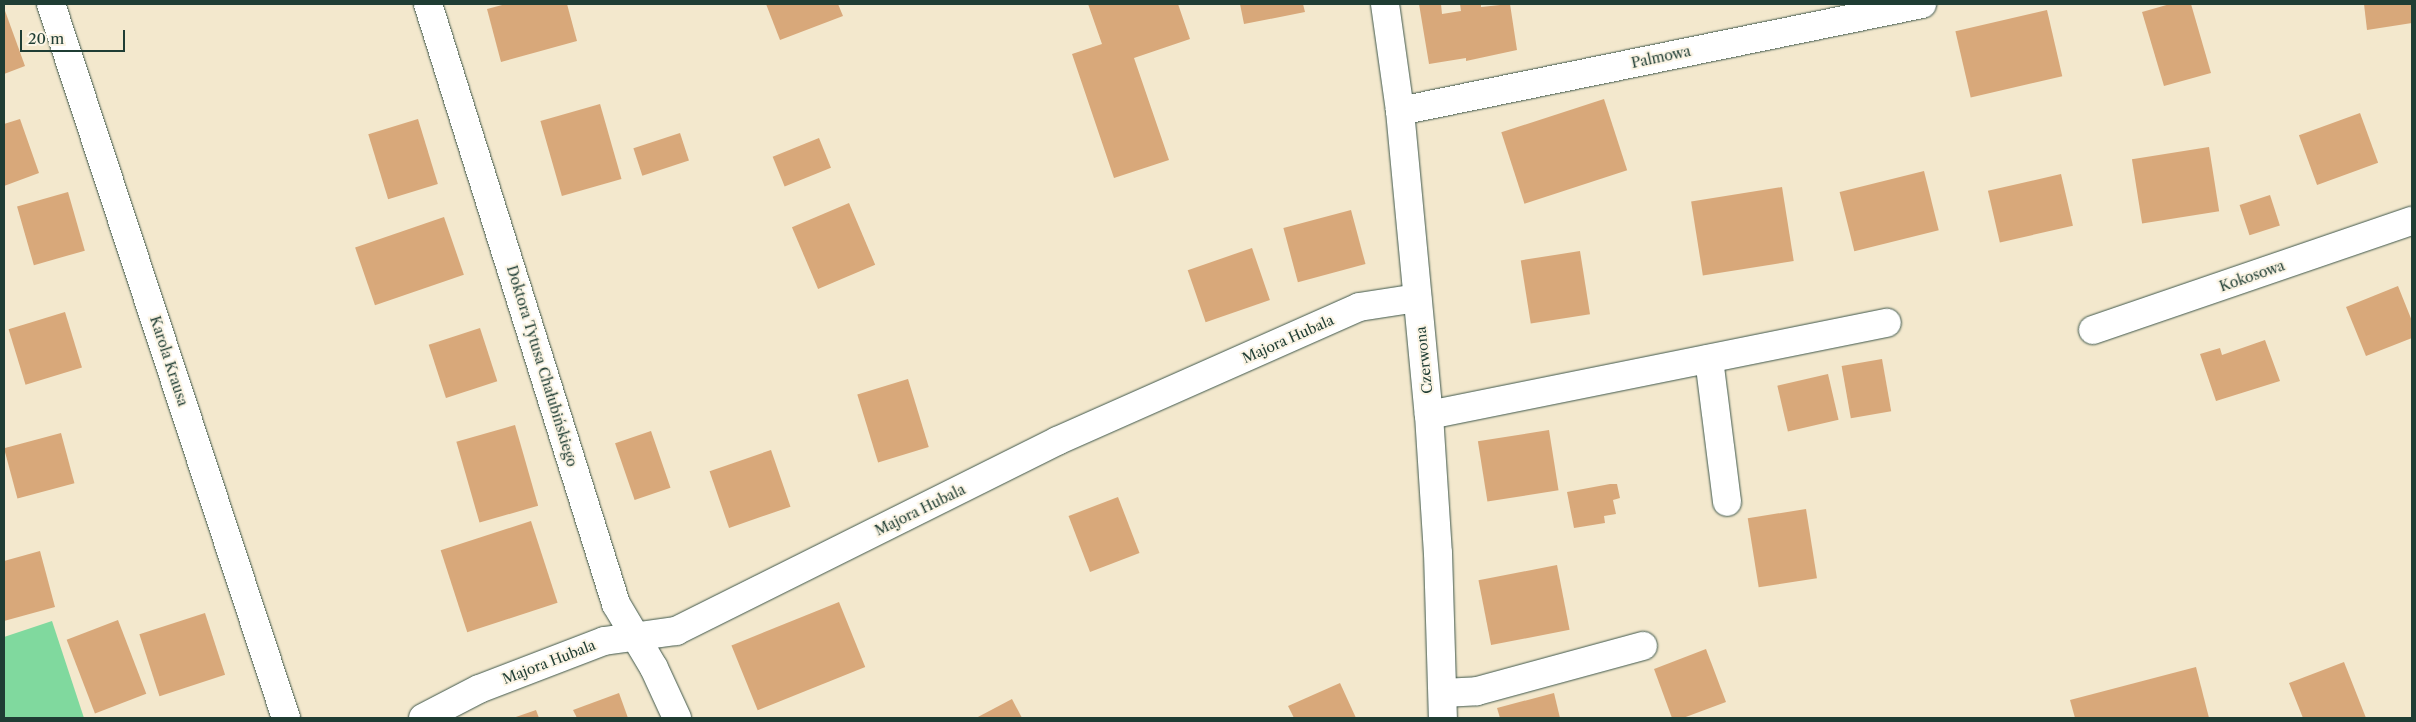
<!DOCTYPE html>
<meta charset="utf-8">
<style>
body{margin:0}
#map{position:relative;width:2416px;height:722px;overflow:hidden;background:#f3e8cd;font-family:"Libre Caslon Text",serif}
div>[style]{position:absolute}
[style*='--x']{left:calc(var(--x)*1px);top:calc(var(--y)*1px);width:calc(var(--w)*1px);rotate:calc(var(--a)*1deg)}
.green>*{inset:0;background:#80d99e}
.building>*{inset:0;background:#d8a87a;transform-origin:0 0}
.roads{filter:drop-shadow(0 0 1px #3f574b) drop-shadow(0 0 1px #3f574b)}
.minor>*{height:28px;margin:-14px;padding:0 14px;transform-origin:14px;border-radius:14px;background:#fff}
span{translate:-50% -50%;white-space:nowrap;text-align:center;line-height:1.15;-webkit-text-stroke:4px #fcf5e5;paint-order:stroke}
.street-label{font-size:14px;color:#1f3d34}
.frame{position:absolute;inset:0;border:5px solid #1f3d34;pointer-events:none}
.scale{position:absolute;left:20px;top:30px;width:105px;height:22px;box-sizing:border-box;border:2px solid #1f3d34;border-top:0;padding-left:6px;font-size:15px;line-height:18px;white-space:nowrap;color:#1f3d34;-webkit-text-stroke:4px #fcf5e5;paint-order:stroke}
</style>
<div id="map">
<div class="green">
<div style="clip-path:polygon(52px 621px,84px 718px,4px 718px,4px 637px)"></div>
</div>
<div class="building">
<div style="clip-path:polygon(506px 4px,567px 4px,577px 41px,501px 62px,487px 9px)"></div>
<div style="clip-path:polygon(766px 4px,838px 4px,843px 16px,780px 40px)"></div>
<div style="clip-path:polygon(1088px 4px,1178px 4px,1190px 39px,1134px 58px,1169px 160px,1114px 178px,1072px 54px,1102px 44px)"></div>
<div style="clip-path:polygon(1240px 4px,1303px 4px,1305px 12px,1244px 24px)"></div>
<div style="clip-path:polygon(1419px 4px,1441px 4px,1442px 14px,1461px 11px,1460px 4px,1481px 4px,1481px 7px,1510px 4px,1517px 50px,1466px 61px,1466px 58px,1429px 64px)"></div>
<div style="clip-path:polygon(2170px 4px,2191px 4px,2211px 73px,2164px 86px,2142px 12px)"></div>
<div style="clip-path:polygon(2364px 4px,2412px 4px,2412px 23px,2367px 30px)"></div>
<div style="clip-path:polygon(4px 8px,25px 66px,4px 74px)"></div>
<div style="left:2047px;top:10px;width:68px;height:94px;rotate:77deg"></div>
<div style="left:1604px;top:99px;width:75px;height:108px;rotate:72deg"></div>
<div style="left:600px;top:104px;width:78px;height:62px;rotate:74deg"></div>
<div style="left:2360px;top:113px;width:53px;height:65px;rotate:70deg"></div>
<div style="clip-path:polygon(20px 119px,39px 173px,4px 186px,4px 124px)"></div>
<div style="left:418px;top:119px;width:68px;height:52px;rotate:73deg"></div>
<div style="left:680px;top:133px;width:29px;height:49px;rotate:72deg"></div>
<div style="left:819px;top:138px;width:32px;height:50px;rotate:68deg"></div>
<div style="left:2209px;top:147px;width:65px;height:78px;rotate:81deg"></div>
<div style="left:1924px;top:171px;width:61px;height:87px;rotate:76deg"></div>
<div style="left:2061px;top:174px;width:53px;height:75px;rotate:77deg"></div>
<div style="left:1782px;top:187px;width:75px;height:92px;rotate:81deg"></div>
<div style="left:68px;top:192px;width:61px;height:53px;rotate:74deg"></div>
<div style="left:2270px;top:195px;width:32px;height:32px;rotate:72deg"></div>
<div style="left:849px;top:203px;width:67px;height:62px;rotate:67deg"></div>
<div style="left:1351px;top:210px;width:56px;height:70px;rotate:75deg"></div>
<div style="left:444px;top:217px;width:61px;height:94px;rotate:71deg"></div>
<div style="left:1252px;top:248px;width:55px;height:68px;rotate:71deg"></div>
<div style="left:1580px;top:251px;width:64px;height:60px;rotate:81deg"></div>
<div style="clip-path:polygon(2398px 286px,2412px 321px,2412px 338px,2366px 356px,2346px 307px)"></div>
<div style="left:65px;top:312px;width:58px;height:59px;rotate:73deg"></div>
<div style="left:480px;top:328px;width:56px;height:54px;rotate:72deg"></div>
<div style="clip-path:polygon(2265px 340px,2280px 381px,2216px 401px,2200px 354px,2220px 348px,2222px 355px)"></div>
<div style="left:1882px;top:359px;width:53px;height:41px;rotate:80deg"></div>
<div style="left:1828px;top:374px;width:47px;height:52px;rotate:77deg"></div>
<div style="left:908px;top:379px;width:71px;height:53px;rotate:73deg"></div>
<div style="left:515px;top:425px;width:84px;height:61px;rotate:74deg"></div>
<div style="left:1549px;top:430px;width:61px;height:72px;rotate:81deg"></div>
<div style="left:651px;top:431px;width:60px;height:38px;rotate:71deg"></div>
<div style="left:61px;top:433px;width:52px;height:59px;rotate:75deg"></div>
<div style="left:771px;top:450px;width:60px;height:65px;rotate:71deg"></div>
<div style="clip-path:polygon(1610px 484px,1617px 484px,1620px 498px,1613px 500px,1616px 514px,1604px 516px,1605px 523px,1574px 528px,1567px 492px)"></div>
<div style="left:1118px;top:497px;width:60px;height:53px;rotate:69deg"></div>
<div style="left:1806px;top:509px;width:70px;height:59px;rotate:81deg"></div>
<div style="left:531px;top:521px;width:86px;height:95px;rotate:72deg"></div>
<div style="clip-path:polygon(40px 551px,55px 607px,4px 621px,4px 561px)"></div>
<div style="left:1557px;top:565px;width:66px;height:80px;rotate:79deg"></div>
<div style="left:839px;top:602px;width:70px;height:116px;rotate:68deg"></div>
<div style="left:205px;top:613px;width:65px;height:69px;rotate:72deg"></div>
<div style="left:118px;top:620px;width:79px;height:55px;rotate:69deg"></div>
<div style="clip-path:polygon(1706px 649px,1726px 702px,1683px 718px,1672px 718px,1654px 669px)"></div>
<div style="clip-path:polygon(2344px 662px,2366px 718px,2303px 718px,2289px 683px)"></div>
<div style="clip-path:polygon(2196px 667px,2209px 718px,2075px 718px,2070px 700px)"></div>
<div style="clip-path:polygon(1340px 683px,1356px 718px,1294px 718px,1288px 706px)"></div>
<div style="clip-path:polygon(619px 693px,628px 718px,577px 718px,573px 710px)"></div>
<div style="clip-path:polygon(1554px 693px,1560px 718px,1500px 718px,1497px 708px)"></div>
<div style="clip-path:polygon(1012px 699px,1022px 718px,976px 718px)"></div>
<div style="clip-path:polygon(536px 710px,539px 718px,513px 718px)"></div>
</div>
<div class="roads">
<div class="minor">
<div style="--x:51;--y:4;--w:752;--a:71.78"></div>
<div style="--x:428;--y:4;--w:629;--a:72.6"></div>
<div style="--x:616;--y:604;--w:74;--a:59.3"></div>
<div style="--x:654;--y:668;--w:55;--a:65.3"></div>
<div style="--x:1385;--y:4;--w:108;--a:82"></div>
<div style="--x:1400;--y:111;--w:305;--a:84.6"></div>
<div style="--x:1429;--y:415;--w:138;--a:86.3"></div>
<div style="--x:1438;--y:553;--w:165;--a:88.3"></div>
<div style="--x:1400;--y:111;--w:533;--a:-11.58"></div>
<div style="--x:2093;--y:330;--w:337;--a:-18.9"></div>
<div style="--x:1709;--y:359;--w:144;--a:82.8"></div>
<div style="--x:1429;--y:415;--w:467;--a:-11.4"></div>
<div style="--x:1443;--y:693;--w:34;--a:-3"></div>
<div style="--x:1477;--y:691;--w:172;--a:-15.2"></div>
<div style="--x:423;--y:718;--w:63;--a:-27.4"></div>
<div style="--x:479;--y:689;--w:134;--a:-21"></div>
<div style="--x:604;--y:641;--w:73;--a:-7.9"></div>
<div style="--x:676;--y:631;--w:426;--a:-26.5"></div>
<div style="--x:1057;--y:441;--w:330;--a:-23.9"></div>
<div style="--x:1359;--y:307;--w:59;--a:-8.8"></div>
</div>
</div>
<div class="street-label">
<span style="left:1661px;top:57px;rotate:-12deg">Palmowa</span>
<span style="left:2252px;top:276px;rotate:-19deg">Kokosowa</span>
<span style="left:1288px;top:339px;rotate:-24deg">Majora Hubala</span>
<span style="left:1424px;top:360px;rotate:-96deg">Czerwona</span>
<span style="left:169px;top:361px;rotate:72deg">Karola Krausa</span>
<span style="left:542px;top:366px;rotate:73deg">Doktora Tytusa Chałubińskiego</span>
<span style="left:920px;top:510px;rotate:-26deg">Majora Hubala</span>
<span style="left:549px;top:662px;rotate:-21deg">Majora Hubala</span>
</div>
<div class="frame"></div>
<div class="scale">20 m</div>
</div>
